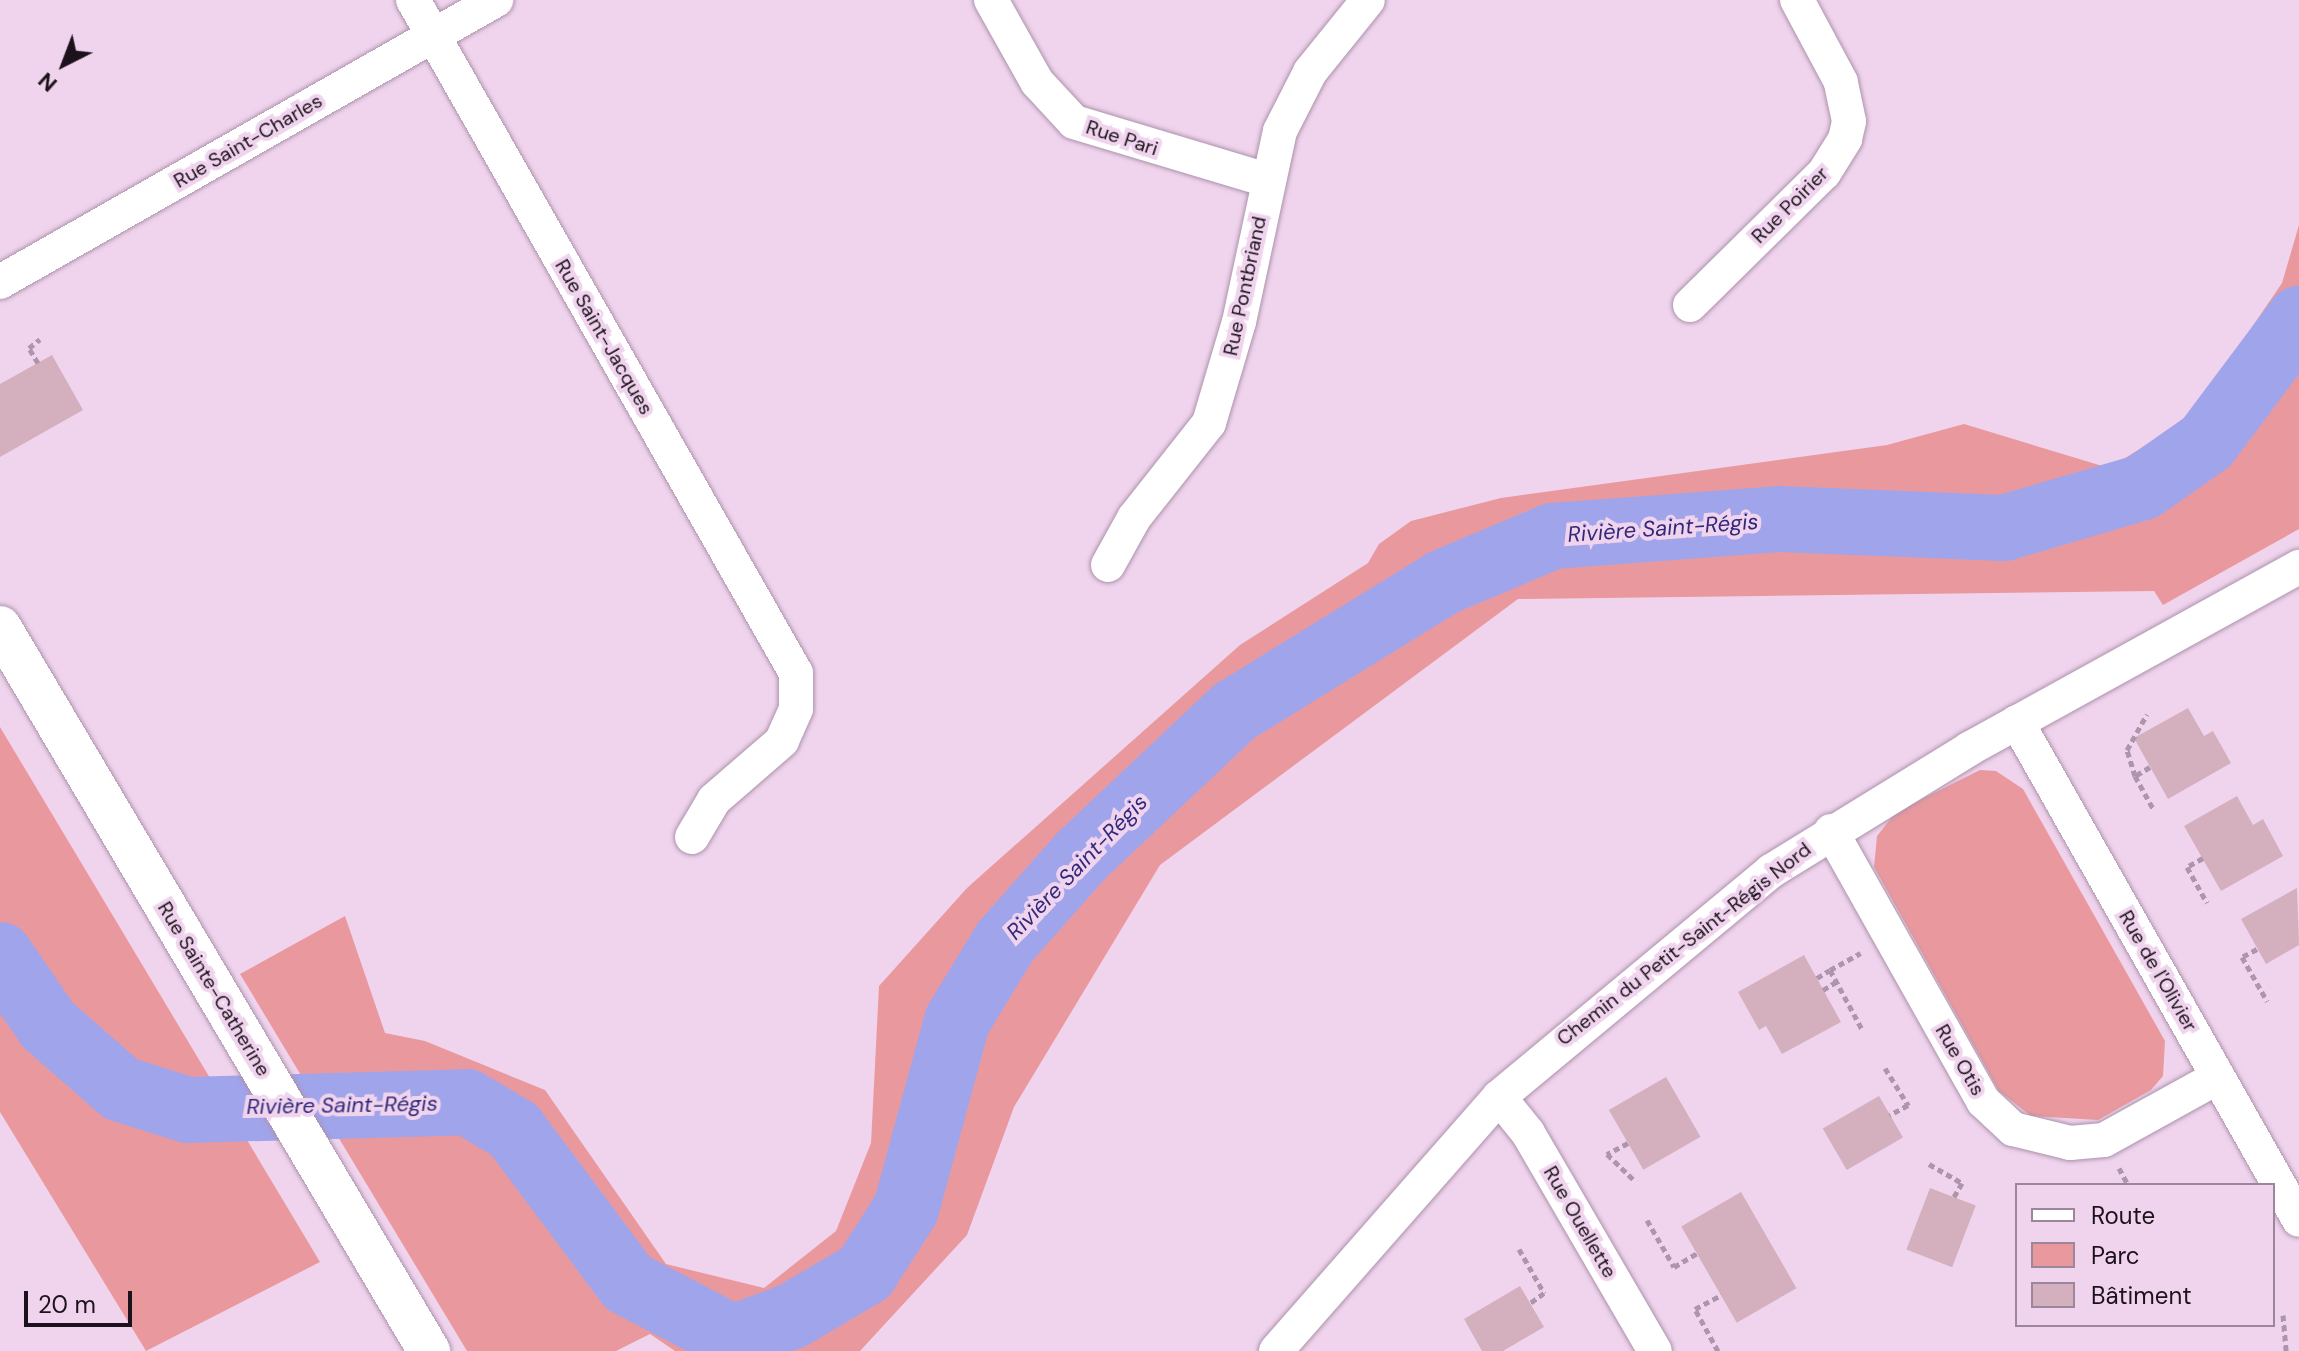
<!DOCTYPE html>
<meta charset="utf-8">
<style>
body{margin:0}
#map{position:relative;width:2299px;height:1351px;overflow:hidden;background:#f0d4ee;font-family:"DM Sans",sans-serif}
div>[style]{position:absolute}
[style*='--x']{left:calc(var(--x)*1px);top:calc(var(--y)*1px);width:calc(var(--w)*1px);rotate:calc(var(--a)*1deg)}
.green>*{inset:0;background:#e9999e}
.river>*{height:66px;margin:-33px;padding:0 33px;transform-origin:33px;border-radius:33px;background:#a0a4eb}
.building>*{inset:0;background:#d4afbe;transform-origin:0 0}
.path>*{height:5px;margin-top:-2.5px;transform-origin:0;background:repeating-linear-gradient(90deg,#ad96ab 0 6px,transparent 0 10px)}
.roads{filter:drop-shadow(0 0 2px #ac92aa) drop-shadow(0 0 2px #ac92aa)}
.minor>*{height:34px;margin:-17px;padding:0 17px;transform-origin:17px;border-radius:17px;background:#fff}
.tertiary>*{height:42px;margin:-21px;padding:0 21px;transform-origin:21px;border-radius:21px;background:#fff}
span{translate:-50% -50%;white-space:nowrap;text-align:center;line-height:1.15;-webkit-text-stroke:8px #f0d4ee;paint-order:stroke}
.street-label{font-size:20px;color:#1c121b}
.water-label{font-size:22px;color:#31297a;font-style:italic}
.legend{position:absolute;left:2015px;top:1183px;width:260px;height:144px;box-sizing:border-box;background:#f0d4ee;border:2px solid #9b869a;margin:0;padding:10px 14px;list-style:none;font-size:24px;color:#1c121b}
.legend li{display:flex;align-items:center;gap:16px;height:40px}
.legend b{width:40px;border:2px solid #9b869a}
.north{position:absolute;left:24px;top:24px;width:80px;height:80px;-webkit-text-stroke:6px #f0d4ee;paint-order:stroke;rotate:222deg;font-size:22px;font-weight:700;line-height:32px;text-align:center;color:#1c121b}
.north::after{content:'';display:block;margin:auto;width:28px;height:36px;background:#1c121b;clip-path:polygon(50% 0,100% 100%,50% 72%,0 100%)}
.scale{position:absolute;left:24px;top:1291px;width:108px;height:36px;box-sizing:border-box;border:4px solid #1c121b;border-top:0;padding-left:10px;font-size:24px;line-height:28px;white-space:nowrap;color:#1c121b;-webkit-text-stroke:6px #f0d4ee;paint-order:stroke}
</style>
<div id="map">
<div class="green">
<div style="clip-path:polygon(2299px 225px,2299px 529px,2163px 605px,2154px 591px,1518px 599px,1160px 865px,1014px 1107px,967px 1235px,860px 1351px,675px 1351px,650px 1334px,616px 1351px,467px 1351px,240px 974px,345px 916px,385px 1033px,425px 1041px,545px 1090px,666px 1264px,764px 1288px,836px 1231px,871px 1143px,879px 986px,967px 888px,1240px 645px,1368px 563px,1379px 544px,1411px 521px,1501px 498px,1887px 445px,1964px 424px,2109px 468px,2190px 418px,2282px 283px)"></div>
<div style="clip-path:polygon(0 727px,320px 1262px,146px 1351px,0 1112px)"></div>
<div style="clip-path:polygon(1980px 770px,1996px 771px,2023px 789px,2165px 1041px,2163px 1076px,2151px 1090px,2098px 1120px,2031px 1116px,1999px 1091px,1874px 867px,1877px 836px,1896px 812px)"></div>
</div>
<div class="river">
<div style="--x:0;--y:955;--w:85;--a:55.6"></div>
<div style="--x:48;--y:1025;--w:97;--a:41.2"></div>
<div style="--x:121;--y:1089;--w:70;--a:17.4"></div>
<div style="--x:188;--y:1110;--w:279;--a:-1.6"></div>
<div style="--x:467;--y:1102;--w:55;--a:30.8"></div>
<div style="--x:514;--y:1130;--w:191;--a:53.3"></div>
<div style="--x:628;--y:1283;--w:119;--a:27.6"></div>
<div style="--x:733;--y:1338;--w:63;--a:-20.4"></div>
<div style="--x:792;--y:1316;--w:85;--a:-30.5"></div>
<div style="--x:865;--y:1273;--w:76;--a:-57.4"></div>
<div style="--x:906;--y:1209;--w:195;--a:-74.8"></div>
<div style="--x:957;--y:1021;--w:92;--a:-58.7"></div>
<div style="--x:1005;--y:942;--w:115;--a:-48.5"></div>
<div style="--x:1081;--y:856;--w:212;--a:-43.3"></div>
<div style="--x:1235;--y:711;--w:246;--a:-31.7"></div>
<div style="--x:1444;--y:582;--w:118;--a:-22.9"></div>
<div style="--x:1553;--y:536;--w:226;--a:-4.3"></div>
<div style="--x:1778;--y:519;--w:226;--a:2.3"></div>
<div style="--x:2004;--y:528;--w:145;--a:-16.4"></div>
<div style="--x:2143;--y:487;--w:78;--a:-35.1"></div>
<div style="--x:2207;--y:442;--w:154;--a:-53.2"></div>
</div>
<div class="building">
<div style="clip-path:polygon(52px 355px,83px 410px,0 457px,0 384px)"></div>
<div style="clip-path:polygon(2188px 708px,2204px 736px,2213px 731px,2231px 763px,2168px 799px,2134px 738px)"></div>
<div style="clip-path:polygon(2237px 796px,2253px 825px,2263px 819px,2283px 856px,2221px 891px,2184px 826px)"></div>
<div style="clip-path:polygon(2297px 888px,2299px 945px,2266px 964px,2241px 919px)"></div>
<div style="clip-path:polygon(1804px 955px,1841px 1022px,1782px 1054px,1766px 1026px,1759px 1030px,1738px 992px)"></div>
<div style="left:1666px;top:1077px;width:69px;height:66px;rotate:60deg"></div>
<div style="left:1879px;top:1096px;width:48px;height:65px;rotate:60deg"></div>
<div style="left:1930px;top:1188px;width:49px;height:66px;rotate:21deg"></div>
<div style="left:1741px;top:1192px;width:111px;height:69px;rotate:60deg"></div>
<div style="clip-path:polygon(1520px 1286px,1544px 1327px,1503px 1351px,1482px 1351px,1464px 1319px)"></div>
</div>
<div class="path">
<div style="--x:38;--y:363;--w:17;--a:-121"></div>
<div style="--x:29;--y:348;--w:14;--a:-39"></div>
<div style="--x:2150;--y:767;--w:17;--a:149"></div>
<div style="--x:2135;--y:776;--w:39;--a:61"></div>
<div style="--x:2135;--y:776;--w:27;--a:-107"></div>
<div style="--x:2127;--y:750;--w:41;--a:-60.9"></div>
<div style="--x:2203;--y:858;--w:18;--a:151"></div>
<div style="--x:2187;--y:867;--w:41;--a:60.9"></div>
<div style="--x:2257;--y:949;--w:17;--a:152"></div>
<div style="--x:2242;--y:957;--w:51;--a:60.4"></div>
<div style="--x:1830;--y:970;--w:35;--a:-29"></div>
<div style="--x:1817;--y:978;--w:15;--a:-32"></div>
<div style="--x:1830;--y:970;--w:69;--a:61.6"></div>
<div style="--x:1823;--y:990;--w:15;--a:-32"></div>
<div style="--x:1885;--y:1068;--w:44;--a:58.1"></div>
<div style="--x:1908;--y:1105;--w:21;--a:151"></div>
<div style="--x:1628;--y:1143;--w:24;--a:152"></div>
<div style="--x:1607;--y:1154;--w:40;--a:44"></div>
<div style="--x:1929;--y:1164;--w:38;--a:30"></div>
<div style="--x:1962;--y:1183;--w:16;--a:120"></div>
<div style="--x:2119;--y:1168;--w:19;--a:62"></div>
<div style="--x:1647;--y:1220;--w:54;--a:60.1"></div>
<div style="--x:1674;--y:1267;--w:27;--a:-31"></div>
<div style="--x:1519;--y:1249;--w:51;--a:60.4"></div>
<div style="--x:1544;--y:1293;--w:17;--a:144"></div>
<div style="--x:2283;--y:1315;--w:36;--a:85"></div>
<div style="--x:1718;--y:1351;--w:48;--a:-118.7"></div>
<div style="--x:1695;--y:1309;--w:30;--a:-28"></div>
</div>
<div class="roads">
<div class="minor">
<div style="--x:413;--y:0;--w:774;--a:60.36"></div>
<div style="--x:796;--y:673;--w:36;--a:90"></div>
<div style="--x:796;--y:709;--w:35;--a:114"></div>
<div style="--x:782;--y:741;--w:90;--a:139.1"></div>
<div style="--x:714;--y:800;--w:43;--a:120.7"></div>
<div style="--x:991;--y:0;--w:94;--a:60.7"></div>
<div style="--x:1037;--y:82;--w:54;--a:47.2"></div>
<div style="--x:1074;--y:122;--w:202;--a:16.7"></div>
<div style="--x:0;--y:282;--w:571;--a:-29.62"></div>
<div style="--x:1690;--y:305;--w:188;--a:-44.6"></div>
<div style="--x:1824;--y:173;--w:40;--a:-58"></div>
<div style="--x:1845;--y:139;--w:18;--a:-77"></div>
<div style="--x:1849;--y:121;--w:40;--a:-102"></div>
<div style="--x:1841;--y:82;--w:93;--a:-118.2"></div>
<div style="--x:1108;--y:565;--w:54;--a:-61"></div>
<div style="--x:1134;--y:518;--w:121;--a:-51.7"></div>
<div style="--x:1209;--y:423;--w:105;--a:-73.5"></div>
<div style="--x:1239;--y:322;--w:195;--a:-77.9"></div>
<div style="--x:1280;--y:131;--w:66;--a:-63"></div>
<div style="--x:1310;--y:72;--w:92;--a:-51.1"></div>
<div style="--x:2017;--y:722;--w:572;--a:60.48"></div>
<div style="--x:1831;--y:831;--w:310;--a:60.6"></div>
<div style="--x:1983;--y:1101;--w:41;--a:43"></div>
<div style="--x:2013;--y:1129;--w:59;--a:13.8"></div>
<div style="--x:2070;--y:1143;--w:34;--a:-5"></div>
<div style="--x:2104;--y:1140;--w:130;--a:-28.9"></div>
<div style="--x:1499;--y:1097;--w:46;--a:51.1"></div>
<div style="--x:1528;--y:1133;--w:252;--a:59.8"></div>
<div style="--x:1276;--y:1351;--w:338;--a:-48.7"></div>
<div style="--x:1499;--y:1097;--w:354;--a:-39.7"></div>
<div style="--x:1771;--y:871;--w:233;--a:-31.6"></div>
<div style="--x:1969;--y:749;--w:377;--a:-28.9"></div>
</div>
<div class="tertiary">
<div style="--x:0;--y:627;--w:842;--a:59.35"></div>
</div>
</div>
<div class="street-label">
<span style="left:1122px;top:138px;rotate:18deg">Rue Pari</span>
<span style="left:248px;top:141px;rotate:-30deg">Rue Saint-Charles</span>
<span style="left:1790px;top:205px;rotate:-45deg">Rue Poirier</span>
<span style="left:1245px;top:286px;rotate:-78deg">Rue Pontbriand</span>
<span style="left:604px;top:337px;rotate:60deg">Rue Saint-Jacques</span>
<span style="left:1684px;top:944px;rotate:-38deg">Chemin du Petit-Saint-Régis Nord</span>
<span style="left:2158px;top:971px;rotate:60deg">Rue de l'Olivier</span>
<span style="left:214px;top:989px;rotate:59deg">Rue Sainte-Catherine</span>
<span style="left:1960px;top:1060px;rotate:60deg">Rue Otis</span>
<span style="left:1580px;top:1222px;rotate:60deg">Rue Ouellette</span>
</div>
<div class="water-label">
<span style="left:1663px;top:528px;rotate:-4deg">Rivière Saint-Régis</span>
<span style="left:1077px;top:867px;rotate:-46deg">Rivière Saint-Régis</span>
<span style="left:342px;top:1105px;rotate:-1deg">Rivière Saint-Régis</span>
</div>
<ul class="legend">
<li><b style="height:10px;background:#fff"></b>Route</li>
<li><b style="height:22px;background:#e9999e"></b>Parc</li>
<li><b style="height:22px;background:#d4afbe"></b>Bâtiment</li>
</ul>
<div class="north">N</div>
<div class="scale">20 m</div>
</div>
